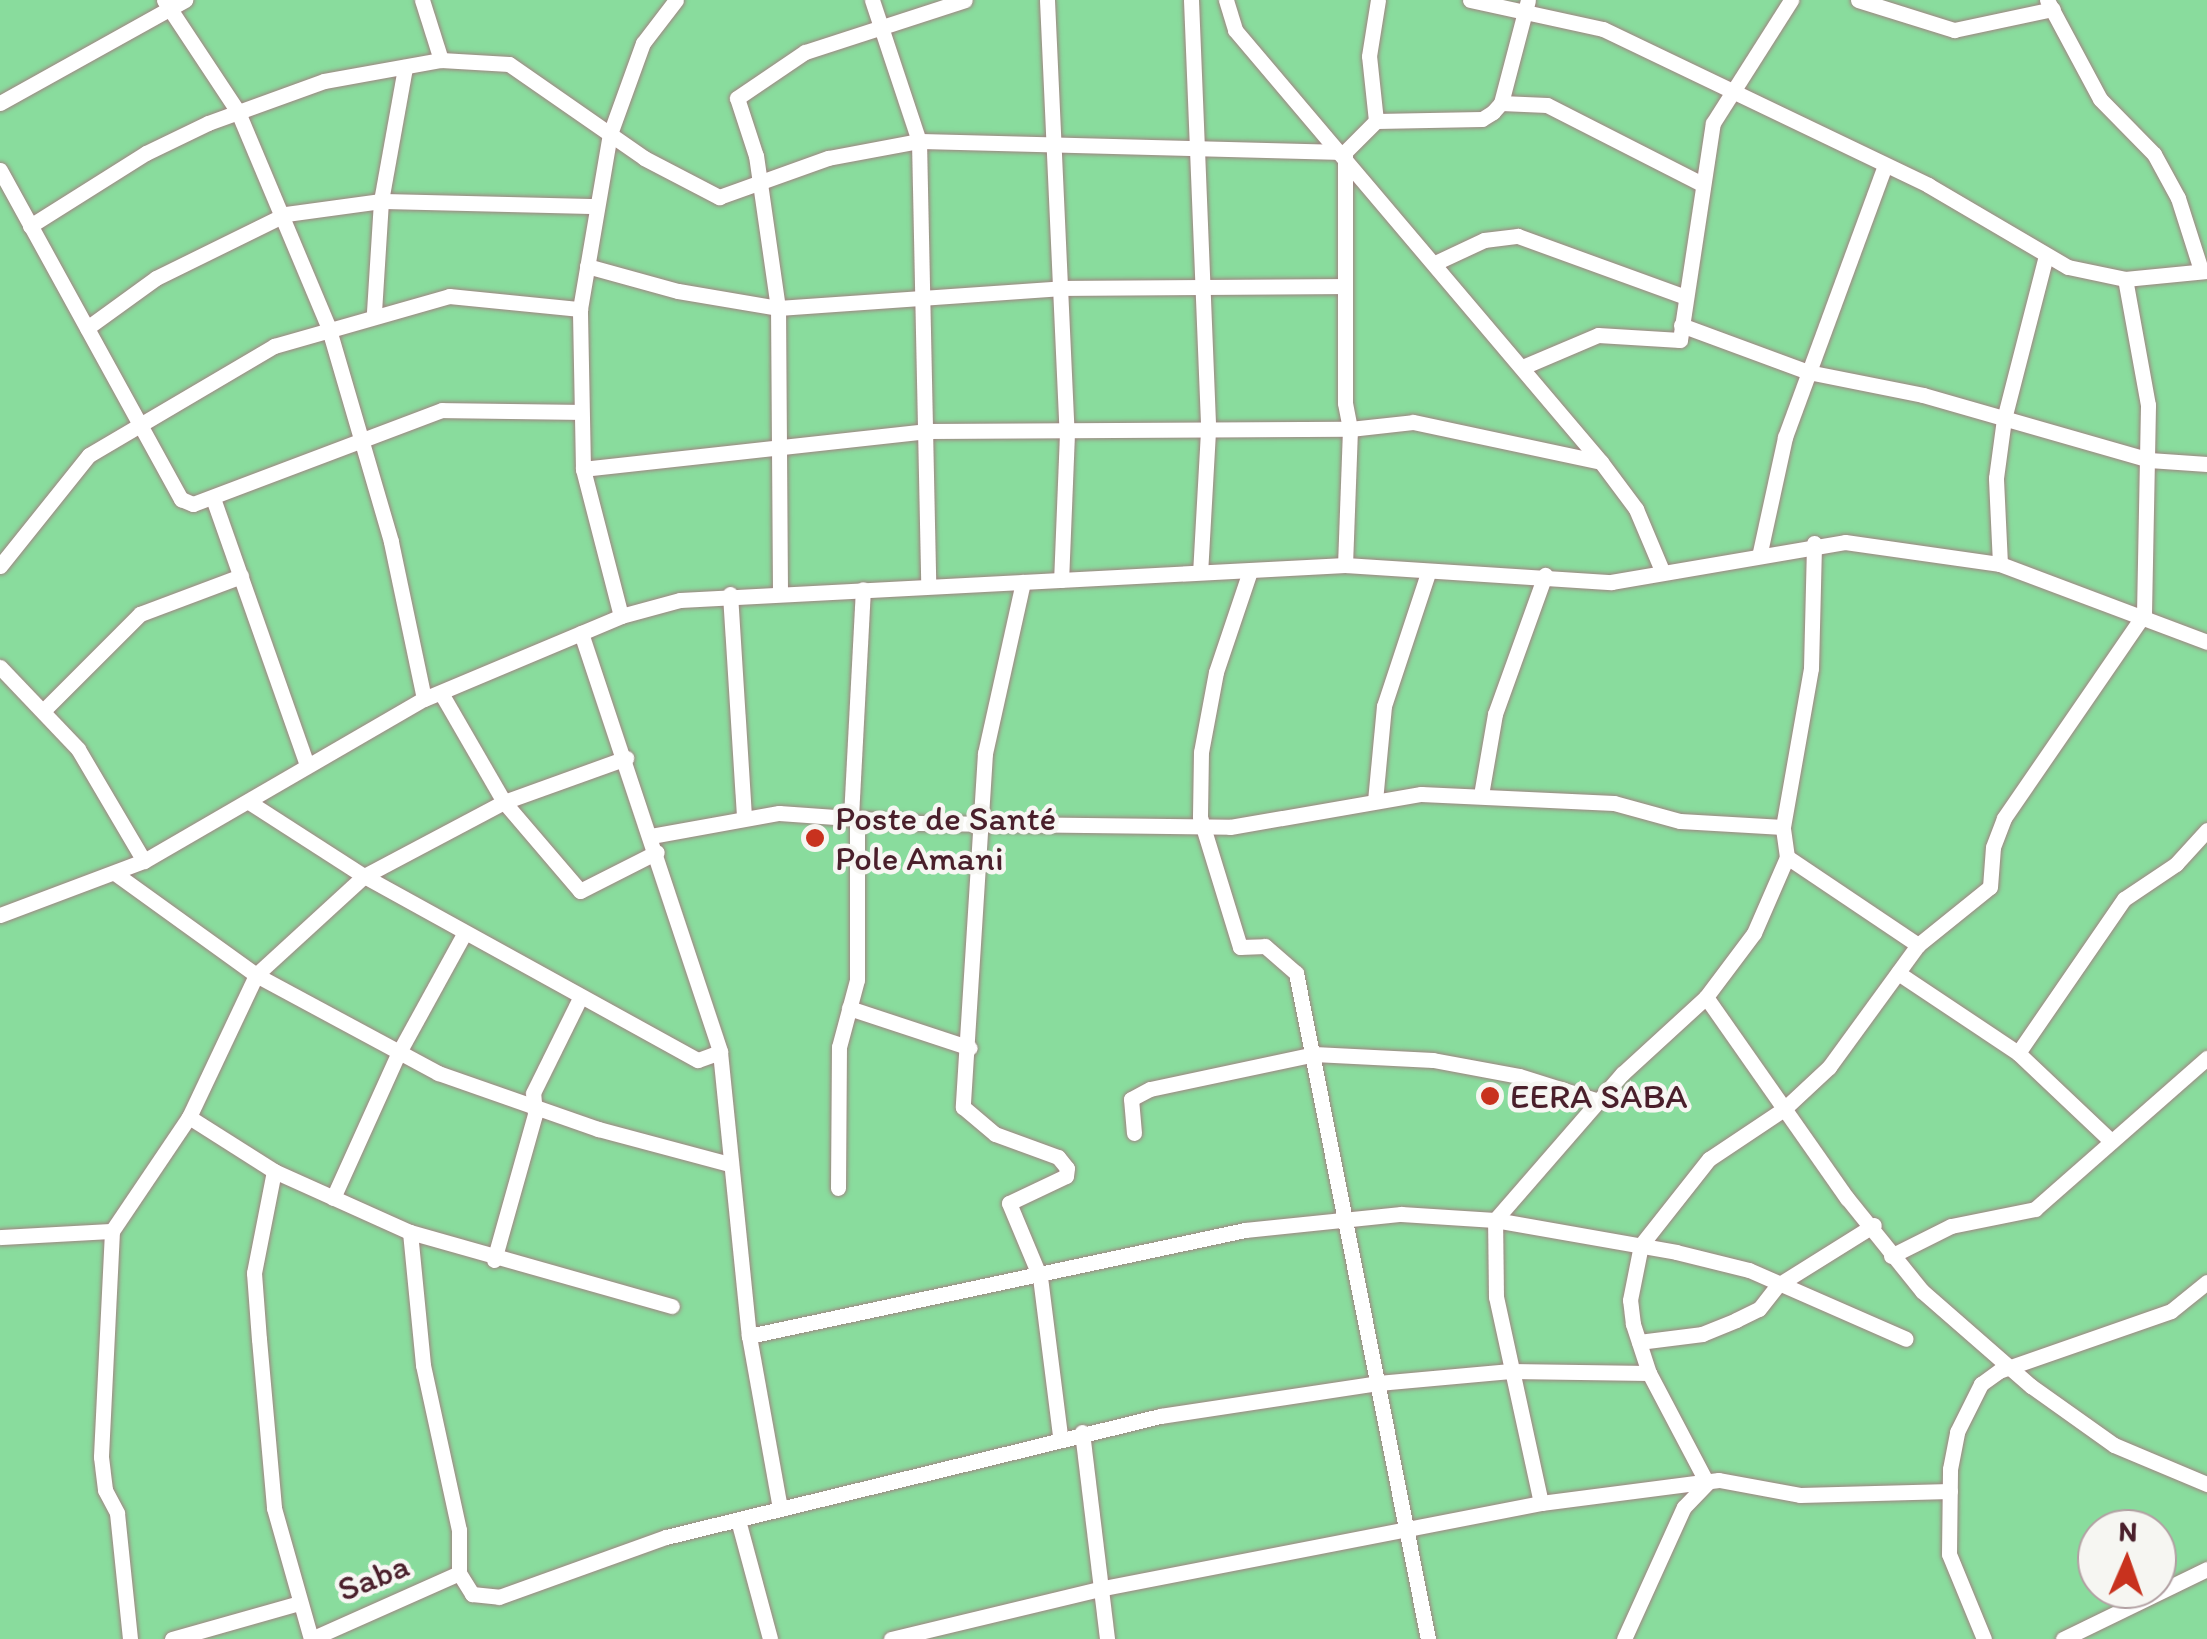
<!DOCTYPE html>
<meta charset="utf-8">
<style>
body{margin:0}
#map{position:relative;width:2207px;height:1639px;overflow:hidden;background:#f5e9d8;font-family:Itim,sans-serif}
div>[style]{position:absolute}
[style*='--x']{left:calc(var(--x)*1px);top:calc(var(--y)*1px);width:calc(var(--w)*1px);rotate:calc(var(--a)*1deg)}
.green>*{inset:0;background:#89dc9d}
.roads{filter:drop-shadow(0 0 2px #a08482) drop-shadow(0 0 2px #a08482)}
.minor>*{height:15px;margin:-7.5px;padding:0 7.5px;transform-origin:7.5px;border-radius:7.5px;background:#fff}
.dots>*{width:28px;height:28px;translate:-50% -50%;box-sizing:border-box;border:5px solid #f6f6f2;border-radius:50%}
span{translate:-50% -50%;white-space:nowrap;text-align:center;line-height:1.15;-webkit-text-stroke:9px #f6f6f2;paint-order:stroke}
.poi-label{font-size:35px;color:#4a1f2b}
.left{translate:0 -50%;text-align:left}
.street-label{font-size:35px;color:#4a1f2b}
.north{position:absolute;left:2077px;top:1509px;width:100px;height:100px;box-sizing:border-box;background:#f6f6f2;border:2px solid #b1a0a2;border-radius:50%;rotate:2deg;font-size:28px;font-weight:700;line-height:40px;text-align:center;color:#4a1f2b}
.north::after{content:'';display:block;margin:auto;width:35px;height:45px;background:#c8321e;clip-path:polygon(50% 0,100% 100%,50% 72%,0 100%)}
</style>
<div id="map">
<div class="green">
<div style="clip-path:polygon(evenodd,0 0,2207px 0,2207px 1639px,0 1639px,0 0,2097px 1529px,2157px 1529px,2157px 1589px,2097px 1589px,2097px 1529px)"></div>
</div>
<div class="roads">
<div class="minor">
<div style="--x:164;--y:0;--w:134;--a:56.5"></div>
<div style="--x:238;--y:112;--w:232;--a:67.2"></div>
<div style="--x:328;--y:326;--w:225;--a:73.7"></div>
<div style="--x:391;--y:542;--w:160;--a:78.1"></div>
<div style="--x:422;--y:0;--w:63;--a:72.4"></div>
<div style="--x:872;--y:0;--w:149;--a:71.6"></div>
<div style="--x:919;--y:141;--w:444;--a:88.8"></div>
<div style="--x:1047;--y:0;--w:433;--a:87.4"></div>
<div style="--x:1067;--y:433;--w:147;--a:92.3"></div>
<div style="--x:1191;--y:0;--w:431;--a:87.7"></div>
<div style="--x:1208;--y:431;--w:141;--a:93.2"></div>
<div style="--x:1226;--y:0;--w:31;--a:73"></div>
<div style="--x:1235;--y:30;--w:566;--a:49.73"></div>
<div style="--x:1601;--y:462;--w:59;--a:53.3"></div>
<div style="--x:1636;--y:509;--w:69;--a:67.1"></div>
<div style="--x:1470;--y:0;--w:136;--a:12.3"></div>
<div style="--x:1603;--y:29;--w:361;--a:25.6"></div>
<div style="--x:1928;--y:185;--w:162;--a:30.4"></div>
<div style="--x:2068;--y:267;--w:58;--a:11.9"></div>
<div style="--x:2125;--y:279;--w:82;--a:-5.6"></div>
<div style="--x:1858;--y:0;--w:101;--a:17.4"></div>
<div style="--x:1954;--y:30;--w:101;--a:-12"></div>
<div style="--x:2047;--y:0;--w:112;--a:61.8"></div>
<div style="--x:2100;--y:99;--w:77;--a:45.5"></div>
<div style="--x:2154;--y:154;--w:50;--a:61.4"></div>
<div style="--x:2178;--y:198;--w:76;--a:72.3"></div>
<div style="--x:0;--y:103;--w:212;--a:-29.1"></div>
<div style="--x:1501;--y:103;--w:46;--a:2.5"></div>
<div style="--x:1547;--y:105;--w:174;--a:27"></div>
<div style="--x:1376;--y:121;--w:65;--a:-96.1"></div>
<div style="--x:1369;--y:56;--w:57;--a:-80.9"></div>
<div style="--x:1345;--y:152;--w:251;--a:90"></div>
<div style="--x:1345;--y:403;--w:26;--a:79"></div>
<div style="--x:1350;--y:429;--w:136;--a:92.1"></div>
<div style="--x:0;--y:170;--w:376;--a:61.2"></div>
<div style="--x:181;--y:499;--w:13;--a:23"></div>
<div style="--x:193;--y:504;--w:266;--a:-20.7"></div>
<div style="--x:442;--y:410;--w:136;--a:0.8"></div>
<div style="--x:30;--y:226;--w:137;--a:-32.2"></div>
<div style="--x:146;--y:153;--w:69;--a:-25.8"></div>
<div style="--x:208;--y:123;--w:123;--a:-19.9"></div>
<div style="--x:324;--y:81;--w:119;--a:-10.2"></div>
<div style="--x:441;--y:60;--w:68;--a:3.4"></div>
<div style="--x:509;--y:64;--w:165;--a:34.8"></div>
<div style="--x:644;--y:158;--w:85;--a:27.5"></div>
<div style="--x:719;--y:197;--w:116;--a:-19.7"></div>
<div style="--x:828;--y:158;--w:93;--a:-10.6"></div>
<div style="--x:919;--y:141;--w:426;--a:1.5"></div>
<div style="--x:1345;--y:152;--w:44;--a:-45"></div>
<div style="--x:1376;--y:121;--w:106;--a:-1.1"></div>
<div style="--x:1482;--y:119;--w:13;--a:-32"></div>
<div style="--x:1493;--y:112;--w:12;--a:-48"></div>
<div style="--x:1501;--y:103;--w:106;--a:-75.3"></div>
<div style="--x:1435;--y:263;--w:54;--a:-25.1"></div>
<div style="--x:1484;--y:240;--w:34;--a:-7"></div>
<div style="--x:1518;--y:236;--w:176;--a:20"></div>
<div style="--x:587;--y:266;--w:94;--a:15.4"></div>
<div style="--x:678;--y:291;--w:101;--a:9.6"></div>
<div style="--x:778;--y:308;--w:285;--a:-4"></div>
<div style="--x:1062;--y:288;--w:282;--a:-0.4"></div>
<div style="--x:374;--y:312;--w:111;--a:-86.4"></div>
<div style="--x:381;--y:201;--w:136;--a:-79.8"></div>
<div style="--x:1681;--y:325;--w:135;--a:20.3"></div>
<div style="--x:1808;--y:372;--w:117;--a:11.3"></div>
<div style="--x:1923;--y:395;--w:235;--a:16"></div>
<div style="--x:2149;--y:460;--w:58;--a:3.9"></div>
<div style="--x:87;--y:328;--w:85;--a:-35.9"></div>
<div style="--x:156;--y:278;--w:145;--a:-26.2"></div>
<div style="--x:286;--y:214;--w:96;--a:-7.8"></div>
<div style="--x:381;--y:201;--w:212;--a:1.4"></div>
<div style="--x:1525;--y:366;--w:79;--a:-23"></div>
<div style="--x:1598;--y:335;--w:82;--a:3.5"></div>
<div style="--x:1680;--y:340;--w:219;--a:-81.4"></div>
<div style="--x:1713;--y:123;--w:146;--a:-57.6"></div>
<div style="--x:583;--y:469;--w:346;--a:-6.3"></div>
<div style="--x:927;--y:431;--w:423;--a:-0.3"></div>
<div style="--x:1350;--y:429;--w:63;--a:-6.3"></div>
<div style="--x:1413;--y:422;--w:192;--a:12"></div>
<div style="--x:214;--y:501;--w:277;--a:70.6"></div>
<div style="--x:1760;--y:552;--w:118;--a:-77.7"></div>
<div style="--x:1785;--y:437;--w:287;--a:-69.8"></div>
<div style="--x:2000;--y:564;--w:86;--a:-92.7"></div>
<div style="--x:1996;--y:478;--w:60;--a:-82.3"></div>
<div style="--x:2004;--y:419;--w:169;--a:-75.6"></div>
<div style="--x:0;--y:566;--w:142;--a:-51.3"></div>
<div style="--x:89;--y:455;--w:215;--a:-30.5"></div>
<div style="--x:274;--y:346;--w:182;--a:-15.9"></div>
<div style="--x:449;--y:296;--w:132;--a:5.7"></div>
<div style="--x:1250;--y:571;--w:107;--a:108.6"></div>
<div style="--x:1216;--y:672;--w:81;--a:100.6"></div>
<div style="--x:1201;--y:752;--w:65;--a:90.9"></div>
<div style="--x:1200;--y:817;--w:136;--a:72.9"></div>
<div style="--x:1240;--y:947;--w:25;--a:-2"></div>
<div style="--x:1265;--y:946;--w:41;--a:41.1"></div>
<div style="--x:1296;--y:973;--w:679;--a:78.79"></div>
<div style="--x:1023;--y:582;--w:175;--a:102.5"></div>
<div style="--x:985;--y:753;--w:355;--a:93.6"></div>
<div style="--x:963;--y:1107;--w:42;--a:40.2"></div>
<div style="--x:995;--y:1134;--w:67;--a:20.1"></div>
<div style="--x:1058;--y:1157;--w:14;--a:51"></div>
<div style="--x:1067;--y:1168;--w:8;--a:97"></div>
<div style="--x:1066;--y:1176;--w:63;--a:154.7"></div>
<div style="--x:1009;--y:1203;--w:80;--a:67.3"></div>
<div style="--x:1040;--y:1277;--w:160;--a:82.8"></div>
<div style="--x:780;--y:591;--w:283;--a:-90.4"></div>
<div style="--x:778;--y:308;--w:154;--a:-98.2"></div>
<div style="--x:756;--y:156;--w:61;--a:-108.1"></div>
<div style="--x:737;--y:98;--w:82;--a:-34.1"></div>
<div style="--x:805;--y:52;--w:168;--a:-18"></div>
<div style="--x:730;--y:594;--w:221;--a:86.4"></div>
<div style="--x:621;--y:616;--w:152;--a:-104.5"></div>
<div style="--x:583;--y:469;--w:160;--a:-91.1"></div>
<div style="--x:580;--y:309;--w:178;--a:-80.3"></div>
<div style="--x:610;--y:134;--w:97;--a:-70.1"></div>
<div style="--x:643;--y:43;--w:54;--a:-52.5"></div>
<div style="--x:581;--y:633;--w:441;--a:71.6"></div>
<div style="--x:720;--y:1052;--w:285;--a:84.2"></div>
<div style="--x:749;--y:1336;--w:175;--a:79.8"></div>
<div style="--x:0;--y:667;--w:113;--a:46.4"></div>
<div style="--x:78;--y:749;--w:130;--a:59.5"></div>
<div style="--x:441;--y:693;--w:126;--a:60"></div>
<div style="--x:504;--y:802;--w:117;--a:49.5"></div>
<div style="--x:580;--y:891;--w:86;--a:-26.9"></div>
<div style="--x:44;--y:710;--w:136;--a:-45"></div>
<div style="--x:140;--y:614;--w:108;--a:-20.6"></div>
<div style="--x:1481;--y:795;--w:82;--a:-80.2"></div>
<div style="--x:1495;--y:714;--w:148;--a:-70.2"></div>
<div style="--x:1375;--y:801;--w:95;--a:-84.6"></div>
<div style="--x:1384;--y:706;--w:140;--a:-71.7"></div>
<div style="--x:249;--y:802;--w:137;--a:32.8"></div>
<div style="--x:364;--y:876;--w:381;--a:28.9"></div>
<div style="--x:698;--y:1060;--w:23;--a:-20"></div>
<div style="--x:851;--y:817;--w:228;--a:-87"></div>
<div style="--x:651;--y:836;--w:130;--a:-10.2"></div>
<div style="--x:779;--y:813;--w:141;--a:4.1"></div>
<div style="--x:920;--y:823;--w:310;--a:0.7"></div>
<div style="--x:1230;--y:827;--w:194;--a:-9.8"></div>
<div style="--x:1421;--y:794;--w:193;--a:2.7"></div>
<div style="--x:1614;--y:803;--w:68;--a:15.3"></div>
<div style="--x:1680;--y:821;--w:103;--a:3.3"></div>
<div style="--x:1787;--y:857;--w:158;--a:33.9"></div>
<div style="--x:116;--y:874;--w:173;--a:35.8"></div>
<div style="--x:256;--y:975;--w:207;--a:28.3"></div>
<div style="--x:438;--y:1073;--w:170;--a:19.3"></div>
<div style="--x:598;--y:1129;--w:137;--a:14.9"></div>
<div style="--x:0;--y:915;--w:154;--a:-20.6"></div>
<div style="--x:144;--y:861;--w:323;--a:-30.1"></div>
<div style="--x:424;--y:699;--w:214;--a:-22.8"></div>
<div style="--x:621;--y:616;--w:61;--a:-15.2"></div>
<div style="--x:680;--y:600;--w:666;--a:-3.01"></div>
<div style="--x:1345;--y:565;--w:267;--a:3.7"></div>
<div style="--x:1611;--y:582;--w:237;--a:-9.7"></div>
<div style="--x:1845;--y:542;--w:157;--a:8.1"></div>
<div style="--x:2000;--y:564;--w:221;--a:20.6"></div>
<div style="--x:1898;--y:973;--w:144;--a:33.7"></div>
<div style="--x:2018;--y:1053;--w:128;--a:43.4"></div>
<div style="--x:1706;--y:997;--w:246;--a:55"></div>
<div style="--x:1847;--y:1198;--w:119;--a:51.1"></div>
<div style="--x:1922;--y:1291;--w:145;--a:41.1"></div>
<div style="--x:2031;--y:1386;--w:102;--a:35.4"></div>
<div style="--x:2114;--y:1445;--w:101;--a:22.8"></div>
<div style="--x:849;--y:1008;--w:127;--a:18.3"></div>
<div style="--x:2018;--y:1053;--w:187;--a:-55.5"></div>
<div style="--x:2124;--y:899;--w:63;--a:-33.9"></div>
<div style="--x:2176;--y:864;--w:46;--a:-47.6"></div>
<div style="--x:189;--y:1117;--w:101;--a:32.4"></div>
<div style="--x:274;--y:1171;--w:149;--a:24.2"></div>
<div style="--x:410;--y:1232;--w:272;--a:15.8"></div>
<div style="--x:1134;--y:1133;--w:34;--a:-95"></div>
<div style="--x:1131;--y:1099;--w:21;--a:-28"></div>
<div style="--x:1150;--y:1089;--w:168;--a:-12"></div>
<div style="--x:1314;--y:1054;--w:119;--a:2.9"></div>
<div style="--x:1433;--y:1060;--w:87;--a:10.5"></div>
<div style="--x:1519;--y:1076;--w:84;--a:17.4"></div>
<div style="--x:274;--y:1171;--w:104;--a:101.1"></div>
<div style="--x:254;--y:1273;--w:66;--a:85.7"></div>
<div style="--x:259;--y:1339;--w:170;--a:84.9"></div>
<div style="--x:274;--y:1508;--w:136;--a:74.2"></div>
<div style="--x:838;--y:1188;--w:141;--a:-89.6"></div>
<div style="--x:839;--y:1047;--w:69;--a:-75"></div>
<div style="--x:857;--y:980;--w:161;--a:-90"></div>
<div style="--x:333;--y:1198;--w:158;--a:-65.7"></div>
<div style="--x:398;--y:1054;--w:137;--a:-61.2"></div>
<div style="--x:112;--y:1231;--w:226;--a:92.8"></div>
<div style="--x:101;--y:1457;--w:33;--a:83"></div>
<div style="--x:105;--y:1490;--w:26;--a:62"></div>
<div style="--x:117;--y:1513;--w:127;--a:84.1"></div>
<div style="--x:410;--y:1232;--w:134;--a:84.4"></div>
<div style="--x:423;--y:1365;--w:169;--a:77.7"></div>
<div style="--x:459;--y:1530;--w:43;--a:90"></div>
<div style="--x:459;--y:1573;--w:25;--a:58"></div>
<div style="--x:472;--y:1594;--w:27;--a:6"></div>
<div style="--x:499;--y:1597;--w:177;--a:-19.8"></div>
<div style="--x:666;--y:1537;--w:509;--a:-13.76"></div>
<div style="--x:1160;--y:1416;--w:220;--a:-8.6"></div>
<div style="--x:1378;--y:1383;--w:133;--a:-5.2"></div>
<div style="--x:1510;--y:1371;--w:139;--a:0.8"></div>
<div style="--x:0;--y:1237;--w:112;--a:-3.1"></div>
<div style="--x:112;--y:1231;--w:138;--a:-56"></div>
<div style="--x:189;--y:1117;--w:157;--a:-64.7"></div>
<div style="--x:256;--y:975;--w:147;--a:-42.5"></div>
<div style="--x:364;--y:876;--w:158;--a:-27.9"></div>
<div style="--x:504;--y:802;--w:130;--a:-19.8"></div>
<div style="--x:1891;--y:1256;--w:67;--a:-26.6"></div>
<div style="--x:1951;--y:1226;--w:86;--a:-11.4"></div>
<div style="--x:2035;--y:1209;--w:229;--a:-41.3"></div>
<div style="--x:494;--y:1260;--w:152;--a:-74.3"></div>
<div style="--x:535;--y:1114;--w:21;--a:-95"></div>
<div style="--x:533;--y:1093;--w:106;--a:-63.7"></div>
<div style="--x:749;--y:1336;--w:507;--a:-12.06"></div>
<div style="--x:1245;--y:1230;--w:157;--a:-5.9"></div>
<div style="--x:1401;--y:1214;--w:94;--a:3.7"></div>
<div style="--x:1495;--y:1220;--w:184;--a:10"></div>
<div style="--x:1676;--y:1252;--w:75;--a:13.9"></div>
<div style="--x:1749;--y:1270;--w:171;--a:23.7"></div>
<div style="--x:1639;--y:1342;--w:64;--a:-7.2"></div>
<div style="--x:1702;--y:1334;--w:37;--a:-22"></div>
<div style="--x:1736;--y:1320;--w:25;--a:-26"></div>
<div style="--x:1759;--y:1309;--w:31;--a:-52"></div>
<div style="--x:1778;--y:1285;--w:113;--a:-32"></div>
<div style="--x:1082;--y:1432;--w:209;--a:83.1"></div>
<div style="--x:1541;--y:1503;--w:211;--a:-102.3"></div>
<div style="--x:1496;--y:1297;--w:77;--a:-90.7"></div>
<div style="--x:1495;--y:1220;--w:194;--a:-49"></div>
<div style="--x:1622;--y:1074;--w:114;--a:-42.5"></div>
<div style="--x:1706;--y:997;--w:80;--a:-53.1"></div>
<div style="--x:1754;--y:933;--w:83;--a:-66.5"></div>
<div style="--x:1787;--y:857;--w:30;--a:-98"></div>
<div style="--x:1783;--y:827;--w:161;--a:-80"></div>
<div style="--x:1811;--y:668;--w:125;--a:-88.6"></div>
<div style="--x:738;--y:1520;--w:123;--a:74.9"></div>
<div style="--x:172;--y:1639;--w:129;--a:-15.8"></div>
<div style="--x:311;--y:1639;--w:162;--a:-24"></div>
<div style="--x:891;--y:1639;--w:219;--a:-13.5"></div>
<div style="--x:1104;--y:1588;--w:445;--a:-11"></div>
<div style="--x:1541;--y:1503;--w:179;--a:-7.4"></div>
<div style="--x:1719;--y:1480;--w:82;--a:10.5"></div>
<div style="--x:1800;--y:1495;--w:150;--a:-1.5"></div>
<div style="--x:1624;--y:1639;--w:145;--a:-65.6"></div>
<div style="--x:1684;--y:1507;--w:33;--a:-46"></div>
<div style="--x:1707;--y:1483;--w:124;--a:-117.8"></div>
<div style="--x:1649;--y:1373;--w:52;--a:-108.1"></div>
<div style="--x:1633;--y:1324;--w:24;--a:-97"></div>
<div style="--x:1630;--y:1300;--w:56;--a:-78.7"></div>
<div style="--x:1641;--y:1245;--w:110;--a:-51.7"></div>
<div style="--x:1709;--y:1159;--w:90;--a:-33.7"></div>
<div style="--x:1784;--y:1109;--w:62;--a:-43"></div>
<div style="--x:1829;--y:1067;--w:151;--a:-53.9"></div>
<div style="--x:1918;--y:945;--w:92;--a:-38.9"></div>
<div style="--x:1990;--y:887;--w:40;--a:-85.7"></div>
<div style="--x:1993;--y:847;--w:31;--a:-69"></div>
<div style="--x:2004;--y:818;--w:247;--a:-55.5"></div>
<div style="--x:2144;--y:614;--w:209;--a:-88.9"></div>
<div style="--x:2148;--y:405;--w:128;--a:-100.3"></div>
<div style="--x:1984;--y:1639;--w:92;--a:-112.4"></div>
<div style="--x:1949;--y:1554;--w:85;--a:-89.3"></div>
<div style="--x:1950;--y:1469;--w:38;--a:-79"></div>
<div style="--x:1957;--y:1432;--w:54;--a:-63.4"></div>
<div style="--x:1981;--y:1384;--w:22;--a:-36"></div>
<div style="--x:1999;--y:1371;--w:182;--a:-19.2"></div>
<div style="--x:2171;--y:1311;--w:46;--a:-38.9"></div>
<div style="--x:2063;--y:1639;--w:160;--a:-25.9"></div>
</div>
</div>
<div class="dots">
<div style="left:815px;top:838px;background:#c8321e"></div>
<div style="left:1490px;top:1096px;background:#c8321e"></div>
</div>
<div class="poi-label">
<span class="left" style="left:835px;top:838px">Poste de Santé<br>Pole Amani</span>
<span class="left" style="left:1510px;top:1096px">EERA SABA</span>
</div>
<div class="street-label">
<span style="left:373px;top:1577px;rotate:-22deg">Saba</span>
</div>
<div class="north">N</div>
</div>
